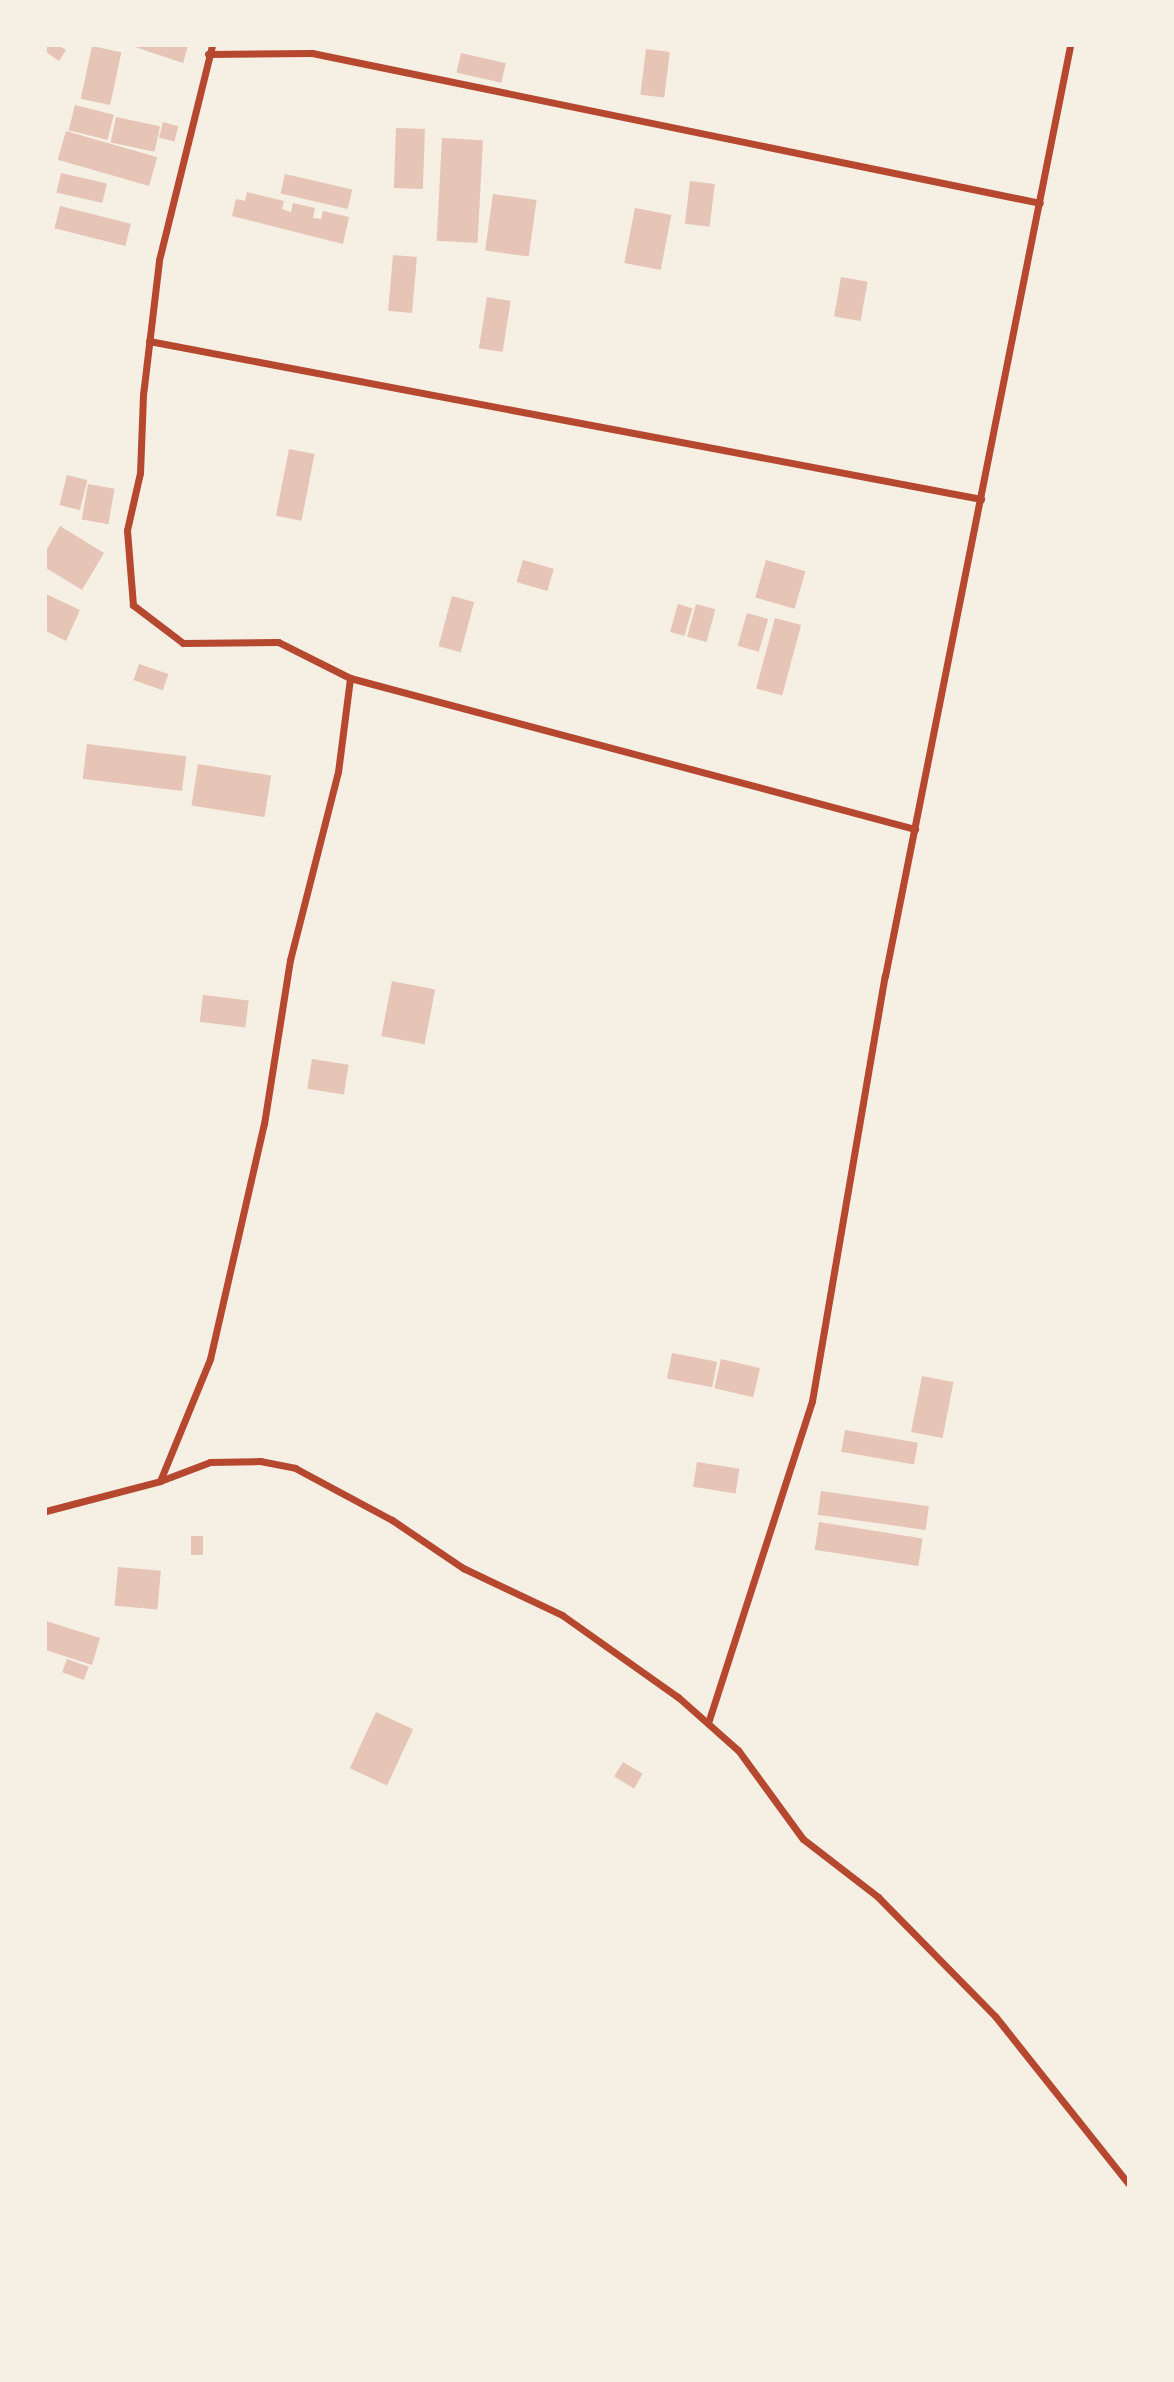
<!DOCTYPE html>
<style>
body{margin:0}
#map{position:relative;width:1174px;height:2382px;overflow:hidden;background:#f6efe4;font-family:Lato,sans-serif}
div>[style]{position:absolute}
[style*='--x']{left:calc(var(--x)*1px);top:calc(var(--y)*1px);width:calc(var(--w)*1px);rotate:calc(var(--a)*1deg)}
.building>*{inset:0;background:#e6c5b7;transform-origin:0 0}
.minor>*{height:7px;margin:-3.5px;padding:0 3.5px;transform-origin:3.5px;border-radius:3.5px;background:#b5482f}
span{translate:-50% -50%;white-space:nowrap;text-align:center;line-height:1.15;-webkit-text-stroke:5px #f6efe4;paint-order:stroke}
.frame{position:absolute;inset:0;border:47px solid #f6efe4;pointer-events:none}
</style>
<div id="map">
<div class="building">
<div style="clip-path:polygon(46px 46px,59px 46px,66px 50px,59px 61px,46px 52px)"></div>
<div style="left:92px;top:46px;width:30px;height:54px;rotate:12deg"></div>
<div style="clip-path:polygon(132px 46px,188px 46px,183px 63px)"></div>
<div style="left:646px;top:49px;width:24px;height:46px;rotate:7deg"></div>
<div style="left:461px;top:53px;width:46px;height:20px;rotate:13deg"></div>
<div style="left:75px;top:105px;width:40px;height:26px;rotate:14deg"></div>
<div style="left:116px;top:117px;width:45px;height:26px;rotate:12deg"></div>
<div style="left:163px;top:122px;width:16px;height:16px;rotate:15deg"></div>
<div style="left:396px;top:128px;width:29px;height:60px;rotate:2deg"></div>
<div style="left:66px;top:131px;width:95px;height:30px;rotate:16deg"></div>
<div style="left:442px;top:138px;width:41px;height:103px;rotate:3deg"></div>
<div style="left:61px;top:173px;width:47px;height:20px;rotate:13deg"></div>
<div style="left:285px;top:174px;width:69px;height:20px;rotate:13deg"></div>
<div style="left:690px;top:181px;width:25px;height:43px;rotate:7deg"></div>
<div style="clip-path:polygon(247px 192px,284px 201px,282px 209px,291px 212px,293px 203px,315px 208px,313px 218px,321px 219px,323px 211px,349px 217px,343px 244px,232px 216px,236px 199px,245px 201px)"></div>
<div style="left:493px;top:194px;width:44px;height:57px;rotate:8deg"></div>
<div style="left:60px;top:206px;width:73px;height:23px;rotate:14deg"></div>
<div style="left:635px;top:208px;width:37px;height:56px;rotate:11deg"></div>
<div style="left:393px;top:255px;width:24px;height:56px;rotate:5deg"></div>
<div style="left:841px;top:277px;width:27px;height:40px;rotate:10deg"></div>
<div style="left:487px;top:297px;width:24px;height:52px;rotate:9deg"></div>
<div style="left:289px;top:449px;width:26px;height:68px;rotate:11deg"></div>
<div style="left:67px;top:475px;width:21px;height:31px;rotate:14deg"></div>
<div style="left:88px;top:484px;width:27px;height:36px;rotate:10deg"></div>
<div style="clip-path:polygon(60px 526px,104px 553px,82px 590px,46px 568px,46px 551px)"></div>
<div style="left:523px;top:560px;width:32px;height:23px;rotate:16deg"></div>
<div style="left:766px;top:560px;width:41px;height:39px;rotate:16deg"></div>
<div style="clip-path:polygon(46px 594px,80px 610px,66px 641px,46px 631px)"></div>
<div style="left:452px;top:596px;width:23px;height:52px;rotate:15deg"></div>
<div style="left:678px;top:604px;width:15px;height:29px;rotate:16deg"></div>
<div style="left:696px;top:604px;width:20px;height:34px;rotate:15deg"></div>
<div style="left:747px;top:613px;width:22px;height:34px;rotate:16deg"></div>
<div style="left:775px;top:618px;width:27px;height:73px;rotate:15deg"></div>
<div style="left:139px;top:664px;width:31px;height:17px;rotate:19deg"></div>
<div style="left:87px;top:744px;width:100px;height:35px;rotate:7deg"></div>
<div style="left:198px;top:764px;width:74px;height:42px;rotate:9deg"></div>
<div style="left:392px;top:981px;width:44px;height:56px;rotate:11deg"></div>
<div style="left:203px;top:995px;width:46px;height:27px;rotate:7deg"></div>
<div style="left:312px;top:1059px;width:37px;height:30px;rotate:9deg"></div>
<div style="left:672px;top:1353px;width:46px;height:26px;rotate:11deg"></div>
<div style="left:721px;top:1359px;width:40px;height:30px;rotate:13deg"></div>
<div style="left:922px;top:1376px;width:32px;height:57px;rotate:11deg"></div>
<div style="left:845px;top:1430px;width:74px;height:22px;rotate:10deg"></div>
<div style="left:697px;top:1462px;width:43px;height:25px;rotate:9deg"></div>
<div style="left:821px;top:1491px;width:109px;height:24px;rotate:8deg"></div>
<div style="left:819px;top:1522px;width:105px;height:28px;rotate:9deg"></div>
<div style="left:191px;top:1536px;width:12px;height:19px"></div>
<div style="left:118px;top:1567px;width:43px;height:39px;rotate:5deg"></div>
<div style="clip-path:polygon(46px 1621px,100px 1638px,92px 1665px,46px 1650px)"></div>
<div style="left:67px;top:1659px;width:23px;height:14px;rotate:20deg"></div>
<div style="left:376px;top:1712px;width:41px;height:62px;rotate:25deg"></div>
<div style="left:623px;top:1762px;width:23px;height:17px;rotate:31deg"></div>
</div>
<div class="minor">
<div style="--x:208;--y:54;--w:104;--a:-0.6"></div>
<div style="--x:312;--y:53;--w:743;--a:11.64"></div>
<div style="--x:149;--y:341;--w:847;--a:10.75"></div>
<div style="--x:350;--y:678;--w:585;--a:14.96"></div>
<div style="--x:160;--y:1481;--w:132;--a:-67.7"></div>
<div style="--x:210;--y:1359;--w:241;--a:-77.1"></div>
<div style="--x:264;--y:1124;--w:166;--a:-81"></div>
<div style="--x:290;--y:960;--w:194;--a:-75.7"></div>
<div style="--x:338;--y:772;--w:95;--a:-82.7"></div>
<div style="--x:350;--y:678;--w:80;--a:-153.4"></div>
<div style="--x:278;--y:642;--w:95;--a:179.4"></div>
<div style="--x:183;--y:643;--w:63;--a:-142.8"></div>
<div style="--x:133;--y:605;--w:75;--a:-94.6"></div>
<div style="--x:127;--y:530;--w:58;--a:-77.2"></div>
<div style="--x:140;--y:473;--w:78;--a:-87.8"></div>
<div style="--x:143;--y:395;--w:136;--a:-83.2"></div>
<div style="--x:159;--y:260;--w:220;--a:-76.1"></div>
<div style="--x:46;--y:1511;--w:118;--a:-14.7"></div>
<div style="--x:160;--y:1481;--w:53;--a:-20.8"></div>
<div style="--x:210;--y:1462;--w:50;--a:-1.1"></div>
<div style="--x:260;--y:1461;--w:36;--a:11"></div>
<div style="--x:295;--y:1468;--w:110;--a:28.2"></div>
<div style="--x:392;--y:1520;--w:86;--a:34.1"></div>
<div style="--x:463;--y:1568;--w:110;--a:25.4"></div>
<div style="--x:562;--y:1615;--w:142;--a:35.3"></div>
<div style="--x:678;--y:1697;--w:80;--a:41.5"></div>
<div style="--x:738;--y:1750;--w:110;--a:53.9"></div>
<div style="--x:803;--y:1839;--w:95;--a:37.7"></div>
<div style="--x:878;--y:1897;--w:167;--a:45.5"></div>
<div style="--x:995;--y:2016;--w:213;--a:51.5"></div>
<div style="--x:708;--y:1723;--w:338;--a:-72.1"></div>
<div style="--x:812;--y:1401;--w:431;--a:-80.3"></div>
<div style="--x:885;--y:976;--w:948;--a:-78.75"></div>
</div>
<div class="frame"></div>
</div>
